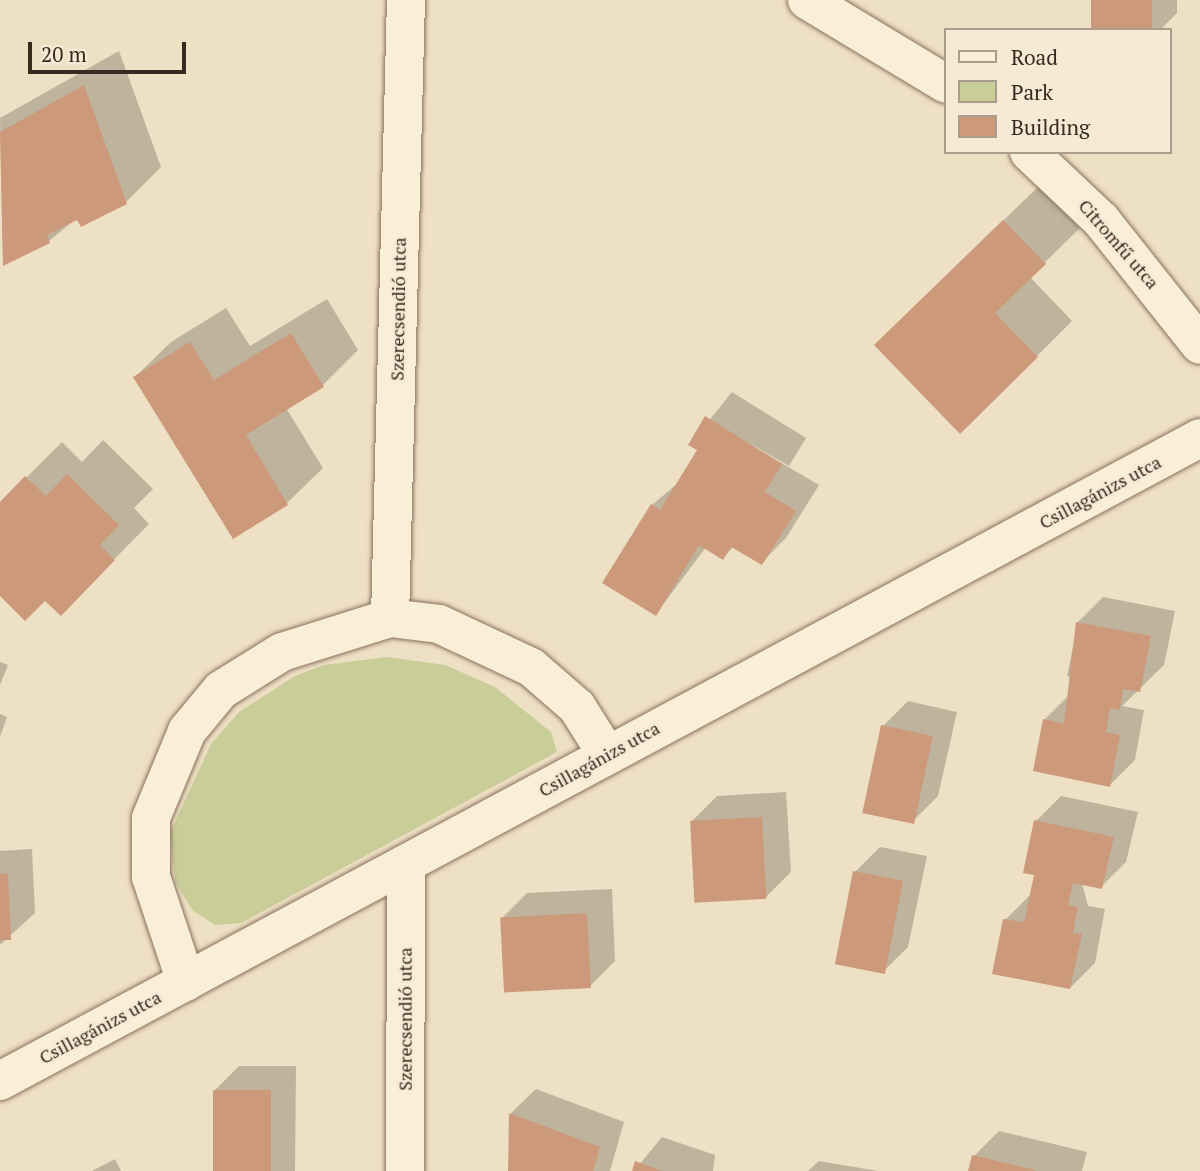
<!DOCTYPE html>
<meta charset="utf-8">
<style>
body{margin:0}
#map{position:relative;width:1200px;height:1171px;overflow:hidden;background:#eee0c5;font-family:"PT Serif",serif}
div>[style]{position:absolute}
[style*='--x']{left:calc(var(--x)*1px);top:calc(var(--y)*1px);width:calc(var(--w)*1px);rotate:calc(var(--a)*1deg)}
.green>*{inset:0;background:#c9cd98}
.shadow>*{inset:0;background:#0003}
.building>*{inset:0;background:#cd997b;transform-origin:0 0}
.roads{filter:drop-shadow(0 0 2px #89715b) drop-shadow(0 0 2px #89715b)}
.street>*{height:38px;margin:-19px;padding:0 19px;transform-origin:19px;border-radius:19px;background:#f9eed8}
span{translate:-50% -50%;white-space:nowrap;text-align:center;line-height:1.15;-webkit-text-stroke:5px #f6ead4;paint-order:stroke}
.street-label{font-size:18px;color:#392a1f}
.legend{position:absolute;left:944px;top:28px;width:228px;height:126px;box-sizing:border-box;background:#f6ead4;border:2px solid #aa9d8c;margin:0;padding:9px 12px;list-style:none;font-size:21px;color:#392a1f}
.legend li{display:flex;align-items:center;gap:14px;height:35px}
.legend b{width:35px;border:2px solid #aa9d8c}
.scale{position:absolute;left:28px;top:42px;width:158px;height:32px;box-sizing:border-box;border:4px solid #392a1f;border-top:0;padding-left:9px;font-size:21px;line-height:24px;white-space:nowrap;color:#392a1f;-webkit-text-stroke:5px #f6ead4;paint-order:stroke}
</style>
<div id="map">
<div class="green">
<div style="clip-path:polygon(387px 657px,445px 665px,495px 687px,551px 732px,557px 752px,241px 923px,215px 925px,192px 910px,175px 881px,170px 833px,211px 744px,239px 712px,295px 676px,324px 665px)"></div>
</div>
<div class="shadow">
<div style="clip-path:polygon(1093px 0,1177px 0,1177px 13px,1160px 30px,1093px 30px)"></div>
<div style="clip-path:polygon(119px 51px,161px 167px,126px 202px,77px 218px,49px 241px,3px 263px,0 118px)"></div>
<div style="clip-path:polygon(1039px 186px,1080px 228px,1030px 277px,1072px 321px,1037px 356px,911px 310px)"></div>
<div style="clip-path:polygon(327px 299px,358px 350px,323px 385px,286px 408px,323px 468px,287px 503px,233px 536px,135px 377px,171px 342px,226px 308px,250px 346px)"></div>
<div style="clip-path:polygon(732px 392px,806px 438px,789px 466px,720px 427px,819px 485px,786px 538px,761px 563px,734px 546px,723px 558px,706px 547px,656px 614px,652px 505px,679px 482px,699px 450px,690px 444px)"></div>
<div style="clip-path:polygon(103px 440px,153px 489px,134px 508px,149px 524px,60px 614px,45px 599px,0 594px,0 504px,62px 442px,82px 462px)"></div>
<div style="clip-path:polygon(1103px 597px,1175px 611px,1164px 665px,1122px 706px,1144px 710px,1135px 760px,1110px 785px,1044px 720px,1069px 695px,1077px 678px,1067px 676px,1078px 622px)"></div>
<div style="clip-path:polygon(0 662px,8px 665px,0 685px)"></div>
<div style="clip-path:polygon(908px 701px,957px 712px,938px 796px,913px 821px,883px 726px)"></div>
<div style="clip-path:polygon(0 714px,7px 717px,0 737px)"></div>
<div style="clip-path:polygon(786px 792px,791px 872px,766px 897px,692px 821px,717px 796px)"></div>
<div style="clip-path:polygon(1061px 796px,1138px 812px,1126px 862px,1101px 887px,1082px 883px,1088px 906px,1105px 909px,1095px 963px,1070px 988px,1005px 920px,1030px 895px,1036px 876px,1036px 821px)"></div>
<div style="clip-path:polygon(880px 847px,927px 856px,908px 947px,883px 972px,855px 872px)"></div>
<div style="clip-path:polygon(32px 849px,35px 913px,0 945px,0 851px)"></div>
<div style="clip-path:polygon(612px 889px,615px 961px,590px 986px,502px 918px,527px 893px)"></div>
<div style="clip-path:polygon(239px 1066px,296px 1066px,295px 1171px,214px 1171px,214px 1091px)"></div>
<div style="clip-path:polygon(536px 1089px,624px 1122px,610px 1171px,510px 1171px,511px 1113px)"></div>
<div style="clip-path:polygon(999px 1131px,1087px 1152px,1082px 1171px,970px 1171px,974px 1156px)"></div>
<div style="clip-path:polygon(662px 1137px,715px 1155px,713px 1171px,634px 1171px)"></div>
<div style="clip-path:polygon(115px 1159px,121px 1171px,92px 1171px)"></div>
<div style="clip-path:polygon(819px 1161px,878px 1171px,808px 1171px)"></div>
</div>
<div class="building">
<div style="left:1091px;top:0;width:61px;height:30px"></div>
<div style="clip-path:polygon(84px 85px,127px 204px,81px 227px,77px 220px,47px 235px,50px 243px,3px 266px,0 132px)"></div>
<div style="clip-path:polygon(1003px 220px,1046px 264px,995px 313px,1038px 357px,960px 434px,874px 345px)"></div>
<div style="clip-path:polygon(291px 333px,324px 387px,246px 435px,288px 505px,233px 539px,133px 377px,190px 342px,214px 380px)"></div>
<div style="clip-path:polygon(705px 416px,782px 464px,765px 492px,796px 511px,762px 565px,731px 547px,723px 560px,699px 545px,656px 616px,602px 583px,651px 504px,660px 510px,697px 450px,688px 445px)"></div>
<div style="clip-path:polygon(67px 474px,119px 525px,100px 545px,115px 560px,61px 616px,45px 601px,25px 621px,0 596px,0 502px,25px 476px,46px 496px)"></div>
<div style="clip-path:polygon(1076px 622px,1151px 636px,1140px 692px,1123px 689px,1120px 710px,1110px 708px,1106px 732px,1120px 735px,1110px 787px,1033px 771px,1043px 719px,1064px 724px)"></div>
<div style="left:881px;top:725px;width:53px;height:90px;rotate:12deg"></div>
<div style="left:762px;top:817px;width:82px;height:72px;rotate:87deg"></div>
<div style="clip-path:polygon(1034px 820px,1114px 837px,1102px 889px,1073px 883px,1068px 905px,1078px 907px,1073px 933px,1082px 934px,1070px 989px,992px 974px,1003px 919px,1024px 922px,1034px 875px,1023px 873px)"></div>
<div style="left:853px;top:871px;width:51px;height:95px;rotate:11deg"></div>
<div style="clip-path:polygon(8px 873px,11px 940px,0 940px,0 874px)"></div>
<div style="left:587px;top:913px;width:75px;height:87px;rotate:87deg"></div>
<div style="left:213px;top:1090px;width:58px;height:81px"></div>
<div style="clip-path:polygon(509px 1113px,600px 1147px,593px 1171px,508px 1171px)"></div>
<div style="clip-path:polygon(972px 1155px,1035px 1170px,1035px 1171px,968px 1171px)"></div>
<div style="clip-path:polygon(635px 1161px,662px 1171px,632px 1171px)"></div>
</div>
<div class="roads">
<div class="street">
<div style="--x:807;--y:0;--w:162;--a:31.1"></div>
<div style="--x:1029;--y:152;--w:99;--a:43.4"></div>
<div style="--x:1101;--y:220;--w:159;--a:51.6"></div>
<div style="--x:390;--y:618;--w:618;--a:-88.52"></div>
<div style="--x:186;--y:982;--w:111;--a:-108.4"></div>
<div style="--x:151;--y:877;--w:59;--a:-90"></div>
<div style="--x:151;--y:818;--w:94;--a:-67.5"></div>
<div style="--x:187;--y:731;--w:53;--a:-50.3"></div>
<div style="--x:221;--y:690;--w:72;--a:-31.9"></div>
<div style="--x:282;--y:652;--w:113;--a:-17.5"></div>
<div style="--x:390;--y:618;--w:49;--a:7"></div>
<div style="--x:439;--y:624;--w:102;--a:25.1"></div>
<div style="--x:531;--y:667;--w:61;--a:41"></div>
<div style="--x:577;--y:707;--w:54;--a:57.8"></div>
<div style="--x:0;--y:1081;--w:1361;--a:-28.18"></div>
<div style="--x:405;--y:1171;--w:304;--a:-89.8"></div>
</div>
</div>
<div class="street-label">
<span style="left:1119px;top:244px;rotate:49deg">Citromfű utca</span>
<span style="left:398px;top:309px;rotate:-89deg">Szerecsendió utca</span>
<span style="left:1100px;top:492px;rotate:-28deg">Csillagánizs utca</span>
<span style="left:599px;top:759px;rotate:-29deg">Csillagánizs utca</span>
<span style="left:405px;top:1019px;rotate:-90deg">Szerecsendió utca</span>
<span style="left:100px;top:1027px;rotate:-28deg">Csillagánizs utca</span>
</div>
<ul class="legend">
<li><b style="height:9px;background:#f9eed8"></b>Road</li>
<li><b style="height:19px;background:#c9cd98"></b>Park</li>
<li><b style="height:19px;background:#cd997b"></b>Building</li>
</ul>
<div class="scale">20 m</div>
</div>
